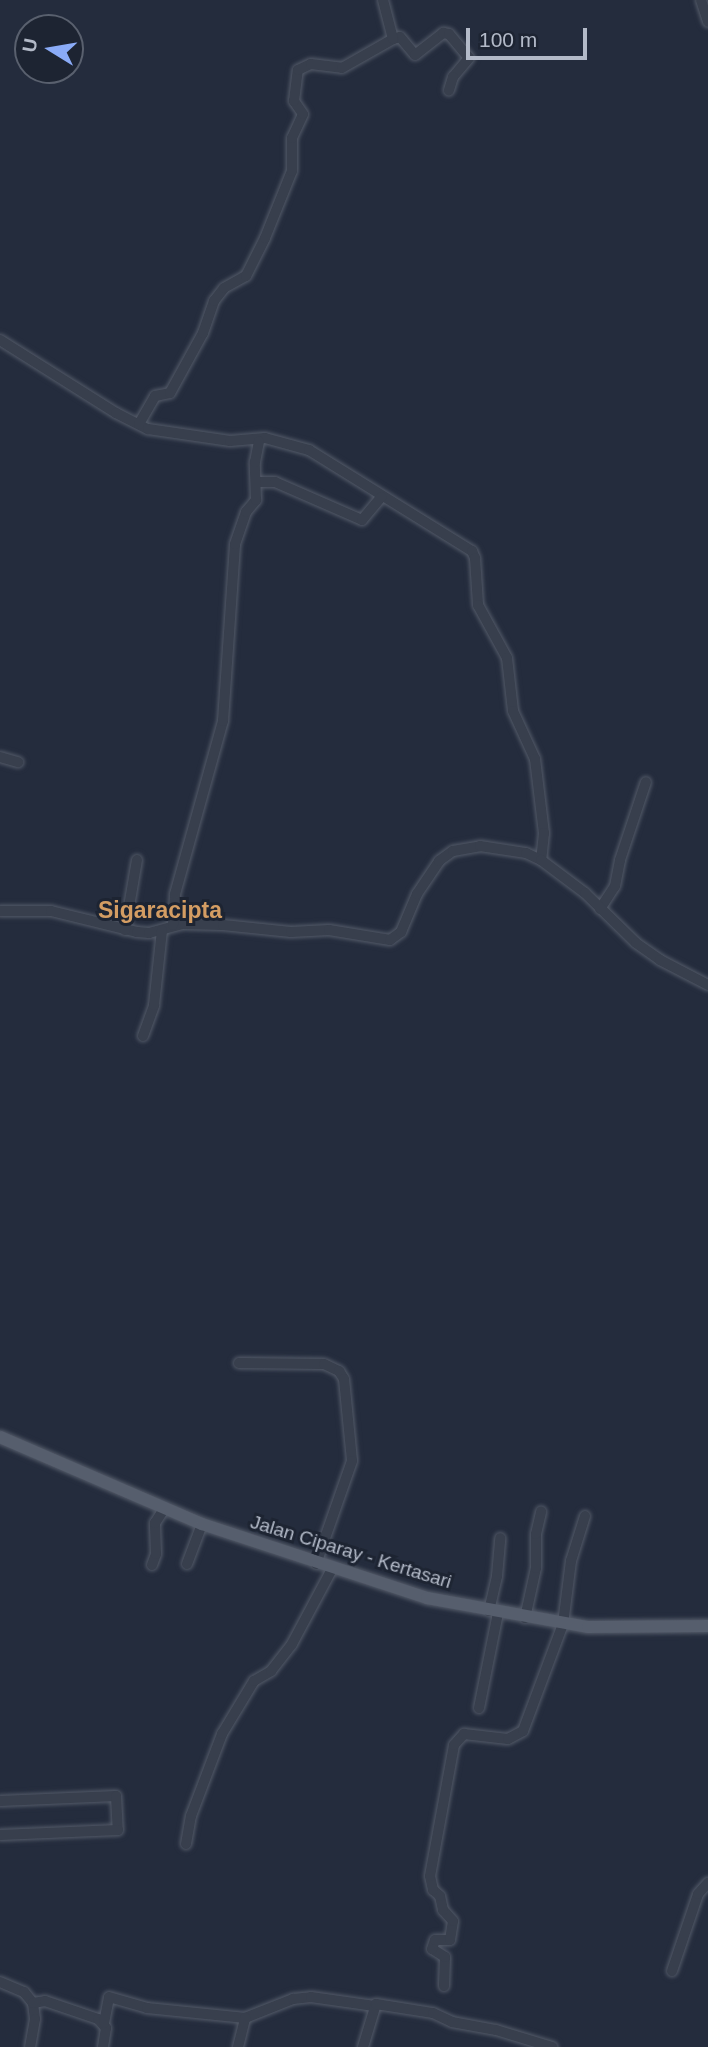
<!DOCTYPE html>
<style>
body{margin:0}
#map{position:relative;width:708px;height:2047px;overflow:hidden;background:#242c3d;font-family:Arial,sans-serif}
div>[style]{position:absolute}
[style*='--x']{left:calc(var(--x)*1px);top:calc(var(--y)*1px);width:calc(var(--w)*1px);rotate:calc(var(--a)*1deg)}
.roads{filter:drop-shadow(0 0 2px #535a68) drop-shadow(0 0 2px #535a68)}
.minor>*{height:10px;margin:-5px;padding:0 5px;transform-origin:5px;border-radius:5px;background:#383f4d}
.major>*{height:12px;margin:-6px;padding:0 6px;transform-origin:6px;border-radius:6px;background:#565e6d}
span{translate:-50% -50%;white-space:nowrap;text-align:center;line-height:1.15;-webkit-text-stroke:6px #1d2432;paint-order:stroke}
.street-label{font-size:19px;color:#b3bac8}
.quarter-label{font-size:23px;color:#d49d63;font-weight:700}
.north{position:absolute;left:14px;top:14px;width:70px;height:70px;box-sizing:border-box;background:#1d2432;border:2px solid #59606e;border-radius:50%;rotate:281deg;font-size:19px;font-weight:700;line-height:28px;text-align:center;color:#b3bac8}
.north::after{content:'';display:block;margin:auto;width:24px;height:32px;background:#8aabf7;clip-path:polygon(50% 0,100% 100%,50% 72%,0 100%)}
.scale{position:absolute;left:466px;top:28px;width:121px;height:32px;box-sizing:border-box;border:4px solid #b3bac8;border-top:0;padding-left:9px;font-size:21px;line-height:24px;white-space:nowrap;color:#b3bac8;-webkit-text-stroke:5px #1d2432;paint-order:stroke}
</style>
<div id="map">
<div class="roads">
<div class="minor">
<div style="--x:701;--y:0;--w:23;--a:72"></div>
<div style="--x:393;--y:39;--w:7;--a:-16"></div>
<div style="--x:400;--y:37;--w:23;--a:50"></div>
<div style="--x:415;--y:55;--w:36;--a:-38"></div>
<div style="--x:443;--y:33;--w:6;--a:9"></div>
<div style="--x:449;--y:34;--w:31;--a:50"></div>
<div style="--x:469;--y:58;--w:25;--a:130"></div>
<div style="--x:453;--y:77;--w:14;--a:107"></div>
<div style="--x:0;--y:340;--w:137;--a:32.2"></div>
<div style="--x:116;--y:413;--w:36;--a:27"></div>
<div style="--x:148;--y:429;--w:83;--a:8.3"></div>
<div style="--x:230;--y:441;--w:35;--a:-5"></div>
<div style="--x:265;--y:438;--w:46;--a:15.3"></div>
<div style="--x:309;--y:450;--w:192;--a:31.8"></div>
<div style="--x:472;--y:551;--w:8;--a:67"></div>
<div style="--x:475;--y:558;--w:47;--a:86.3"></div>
<div style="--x:478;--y:605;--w:60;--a:61.3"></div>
<div style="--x:507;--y:658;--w:53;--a:83.5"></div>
<div style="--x:513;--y:711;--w:53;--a:65.4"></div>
<div style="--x:535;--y:759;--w:75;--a:83.1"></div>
<div style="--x:544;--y:833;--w:27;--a:96"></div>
<div style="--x:139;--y:424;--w:32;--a:-60"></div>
<div style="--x:155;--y:396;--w:15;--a:-11"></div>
<div style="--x:170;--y:393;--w:68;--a:-61.2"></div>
<div style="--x:203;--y:333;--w:34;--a:-71"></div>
<div style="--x:214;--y:301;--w:16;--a:-52"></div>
<div style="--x:224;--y:288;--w:25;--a:-29"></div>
<div style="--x:246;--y:276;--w:42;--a:-63.4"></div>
<div style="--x:265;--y:238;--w:72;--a:-68.1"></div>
<div style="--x:292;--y:171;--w:33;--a:-90"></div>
<div style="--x:292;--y:138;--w:26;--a:-65"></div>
<div style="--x:303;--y:114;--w:16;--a:-125"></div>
<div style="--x:294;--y:101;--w:31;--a:-83"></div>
<div style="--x:298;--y:70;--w:14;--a:-25"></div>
<div style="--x:311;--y:64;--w:31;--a:7"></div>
<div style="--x:342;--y:68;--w:59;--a:-29.6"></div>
<div style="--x:393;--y:39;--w:40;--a:-104.4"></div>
<div style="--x:257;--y:482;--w:18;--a:0"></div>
<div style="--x:275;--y:482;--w:95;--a:23.6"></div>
<div style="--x:362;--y:520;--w:30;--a:-50"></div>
<div style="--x:0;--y:757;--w:19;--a:16"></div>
<div style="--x:600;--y:909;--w:27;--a:-57"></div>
<div style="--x:615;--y:886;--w:26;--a:-79"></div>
<div style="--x:620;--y:860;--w:82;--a:-71.6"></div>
<div style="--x:0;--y:911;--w:51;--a:0"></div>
<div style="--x:51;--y:911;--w:89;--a:13.7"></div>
<div style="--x:137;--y:932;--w:12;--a:5"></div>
<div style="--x:149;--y:933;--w:35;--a:-15"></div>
<div style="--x:183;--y:924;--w:40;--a:1.4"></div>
<div style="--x:223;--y:925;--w:68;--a:5.9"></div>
<div style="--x:291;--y:932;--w:38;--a:-3"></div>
<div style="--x:329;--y:930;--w:62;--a:9.3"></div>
<div style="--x:390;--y:940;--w:14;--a:-36"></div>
<div style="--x:401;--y:932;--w:41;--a:-67.2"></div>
<div style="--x:417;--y:894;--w:40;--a:-56"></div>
<div style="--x:439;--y:861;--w:17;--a:-36"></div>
<div style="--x:453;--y:851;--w:27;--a:-10"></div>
<div style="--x:480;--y:846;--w:47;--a:8.7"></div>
<div style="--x:526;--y:853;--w:17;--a:25"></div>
<div style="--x:541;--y:860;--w:55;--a:36.9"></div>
<div style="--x:585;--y:893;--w:71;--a:44.4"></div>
<div style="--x:636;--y:943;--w:29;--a:35"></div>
<div style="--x:660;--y:960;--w:54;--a:27.5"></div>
<div style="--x:173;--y:925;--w:31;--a:-86"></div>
<div style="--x:175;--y:894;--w:180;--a:-74.5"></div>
<div style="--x:223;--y:721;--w:177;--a:-86.1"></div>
<div style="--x:235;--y:544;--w:34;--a:-71"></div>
<div style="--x:246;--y:512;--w:16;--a:-50"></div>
<div style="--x:256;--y:500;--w:38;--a:-92"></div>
<div style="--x:255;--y:462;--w:21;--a:-79"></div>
<div style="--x:125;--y:930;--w:71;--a:-80.3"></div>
<div style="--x:143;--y:1036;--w:33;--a:-70"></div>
<div style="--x:154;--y:1005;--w:75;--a:-83.9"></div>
<div style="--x:239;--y:1363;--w:85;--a:0.7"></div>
<div style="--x:324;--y:1364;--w:17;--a:25"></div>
<div style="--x:339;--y:1371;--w:9;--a:58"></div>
<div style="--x:344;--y:1379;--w:82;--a:84.4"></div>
<div style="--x:352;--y:1461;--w:109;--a:109.3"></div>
<div style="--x:187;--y:1564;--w:43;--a:-69.4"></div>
<div style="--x:152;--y:1565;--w:12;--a:-70"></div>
<div style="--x:156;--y:1554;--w:31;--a:-92"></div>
<div style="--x:155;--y:1523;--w:17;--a:-57"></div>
<div style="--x:489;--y:1611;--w:36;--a:-77"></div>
<div style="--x:497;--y:1576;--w:38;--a:-85"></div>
<div style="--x:525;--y:1618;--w:51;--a:-77.6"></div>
<div style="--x:536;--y:1568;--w:34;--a:-90"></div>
<div style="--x:536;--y:1534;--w:23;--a:-77"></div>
<div style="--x:479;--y:1708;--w:97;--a:-78.7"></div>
<div style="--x:0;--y:1801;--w:116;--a:-2.5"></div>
<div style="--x:116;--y:1796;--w:34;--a:87"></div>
<div style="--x:118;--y:1830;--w:118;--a:177.6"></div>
<div style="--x:186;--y:1844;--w:28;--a:-80"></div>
<div style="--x:191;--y:1816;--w:88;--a:-69.3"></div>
<div style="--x:222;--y:1734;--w:62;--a:-58.9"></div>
<div style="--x:254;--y:1681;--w:20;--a:-30"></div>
<div style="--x:271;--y:1671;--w:34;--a:-52"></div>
<div style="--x:292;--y:1644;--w:85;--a:-61.9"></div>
<div style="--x:672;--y:1971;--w:81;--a:-71.3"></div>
<div style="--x:698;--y:1894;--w:15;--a:-48"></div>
<div style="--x:0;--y:1982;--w:26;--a:23"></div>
<div style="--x:24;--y:1992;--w:14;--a:51"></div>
<div style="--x:33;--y:2003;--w:16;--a:83"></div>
<div style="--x:35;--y:2019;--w:28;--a:100"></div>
<div style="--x:444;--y:1986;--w:29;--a:-88"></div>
<div style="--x:445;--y:1957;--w:15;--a:-148"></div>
<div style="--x:432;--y:1949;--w:9;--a:-72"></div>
<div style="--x:435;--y:1940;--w:15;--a:0"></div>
<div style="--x:450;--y:1940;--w:19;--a:-81"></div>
<div style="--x:453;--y:1921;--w:15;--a:-132"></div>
<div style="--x:443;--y:1910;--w:14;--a:-102"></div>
<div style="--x:440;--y:1896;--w:9;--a:-139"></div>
<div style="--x:433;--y:1890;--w:14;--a:-102"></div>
<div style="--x:430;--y:1876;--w:133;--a:-79.6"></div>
<div style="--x:454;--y:1745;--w:15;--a:-48"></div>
<div style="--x:464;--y:1734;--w:44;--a:6.5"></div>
<div style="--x:508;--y:1739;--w:17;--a:-28"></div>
<div style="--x:523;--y:1731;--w:114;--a:-69.5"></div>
<div style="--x:563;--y:1624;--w:64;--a:-82.8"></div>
<div style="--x:571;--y:1561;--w:47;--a:-72.7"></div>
<div style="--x:33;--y:2003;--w:12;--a:-9"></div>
<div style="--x:45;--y:2001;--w:56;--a:18.8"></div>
<div style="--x:98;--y:2019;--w:12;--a:48"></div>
<div style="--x:106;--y:2028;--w:19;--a:99"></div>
<div style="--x:104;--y:2023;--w:26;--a:-79"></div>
<div style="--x:109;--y:1997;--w:40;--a:16"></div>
<div style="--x:147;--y:2008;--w:99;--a:5.8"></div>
<div style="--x:245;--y:2018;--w:52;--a:-21.6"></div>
<div style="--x:293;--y:1999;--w:18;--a:-6"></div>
<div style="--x:311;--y:1997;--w:64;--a:8.1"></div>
<div style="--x:238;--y:2047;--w:30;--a:-76"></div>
<div style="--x:363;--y:2047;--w:45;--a:-73.2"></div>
<div style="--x:376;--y:2004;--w:58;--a:9"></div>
<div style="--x:433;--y:2013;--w:21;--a:25"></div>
<div style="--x:452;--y:2022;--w:45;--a:10.3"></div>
<div style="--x:496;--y:2030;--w:59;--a:16.9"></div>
</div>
<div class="major">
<div style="--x:0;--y:1437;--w:220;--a:23.3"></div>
<div style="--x:202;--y:1524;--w:237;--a:18.2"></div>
<div style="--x:427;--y:1598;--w:164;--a:10.2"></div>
<div style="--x:588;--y:1627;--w:120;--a:-0.5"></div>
</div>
</div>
<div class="street-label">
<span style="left:351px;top:1552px;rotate:17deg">Jalan Ciparay - Kertasari</span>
</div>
<div class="quarter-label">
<span style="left:160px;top:910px">Sigaracipta</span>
</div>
<div class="north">U</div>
<div class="scale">100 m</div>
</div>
